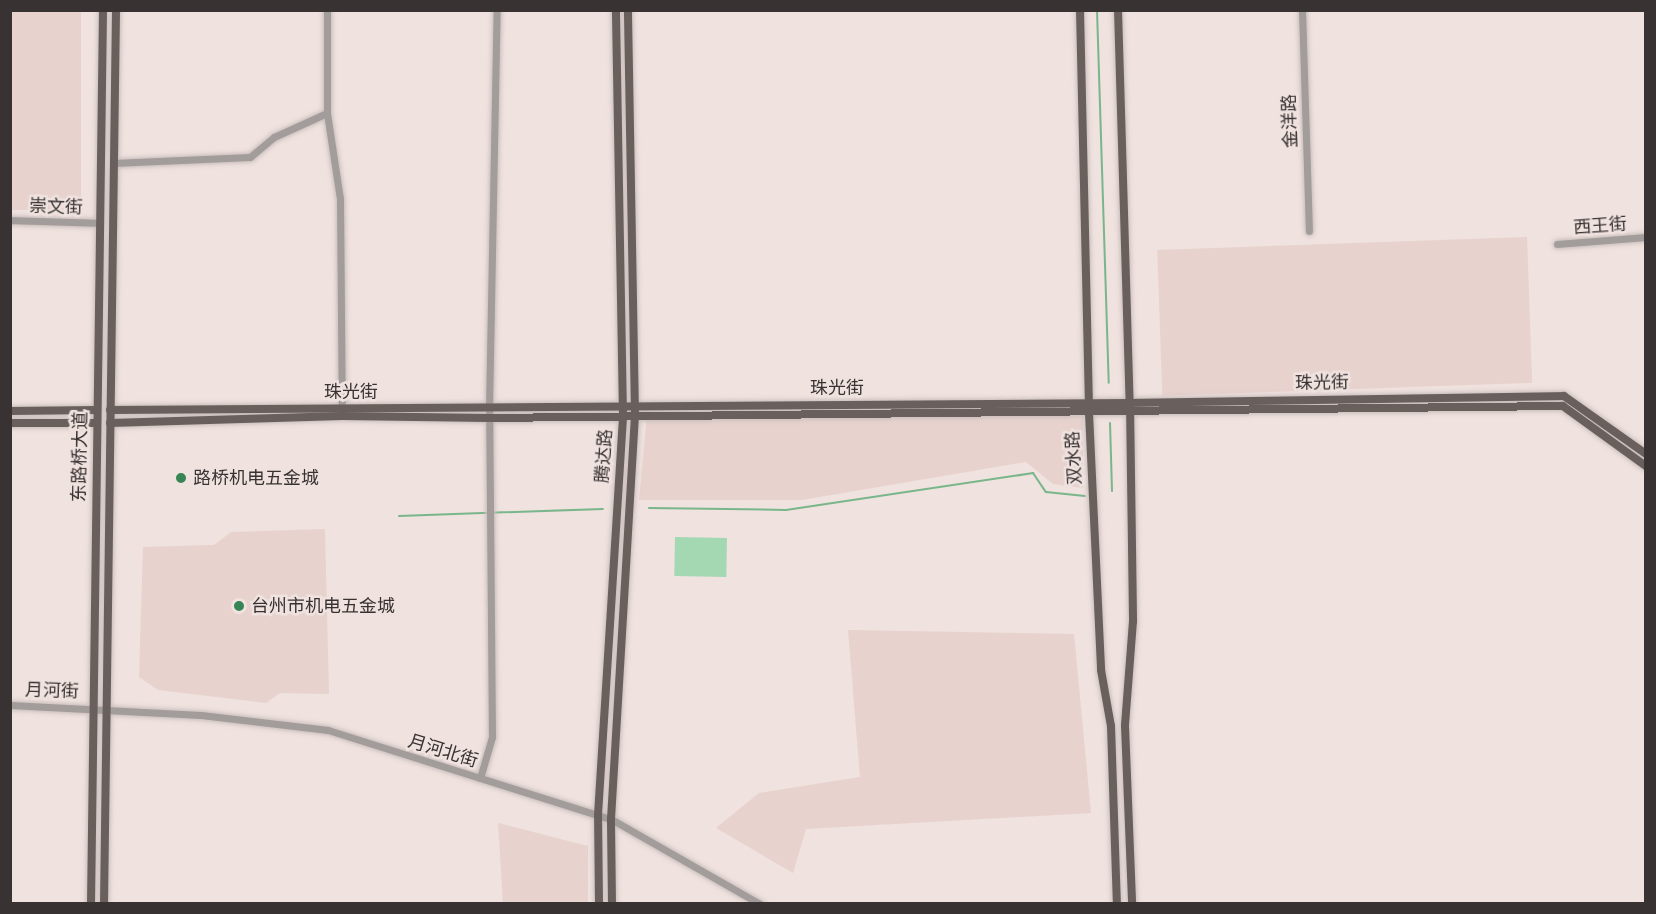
<!DOCTYPE html>
<meta charset="utf-8">
<style>
body{margin:0}
#map{position:relative;width:1656px;height:914px;overflow:hidden;background:#efe2df;font-family:Inter,"Noto Sans SC",sans-serif}
div>[style]{position:absolute}
[style*='--x']{left:calc(var(--x)*1px);top:calc(var(--y)*1px);width:calc(var(--w)*1px);rotate:calc(var(--a)*1deg)}
.built>*{inset:0;background:#e7d2ce;transform-origin:0 0}
.green>*{inset:0;background:#a3d8b2;transform-origin:0 0}
.stream>*{height:2px;margin:-1px;padding:0 1px;transform-origin:1px;border-radius:1px;background:#79b68b}
.roads{filter:drop-shadow(0 0 2px #cabfbc) drop-shadow(0 0 2px #cabfbc)}
.minor>*{height:7px;margin:-3.5px;padding:0 3.5px;transform-origin:3.5px;border-radius:3.5px;background:#a29c9b}
.major>*{height:8px;margin:-4px;padding:0 4px;transform-origin:4px;border-radius:4px;background:#69605e}
.dots>*{width:16px;height:16px;translate:-50% -50%;box-sizing:border-box;border:3px solid #efe2df;border-radius:50%}
span{translate:-50% -50%;white-space:nowrap;text-align:center;line-height:1.15;-webkit-text-stroke:5px #efe2df;paint-order:stroke}
.street-label{font-size:18px;color:#383332}
.poi-label{font-size:18px;color:#383332}
.left{translate:0 -50%;text-align:left}
.frame{position:absolute;inset:0;border:12px solid #383332;pointer-events:none}
</style>
<div id="map">
<div class="built">
<div style="left:10px;top:11px;width:71px;height:199px"></div>
<div style="left:1527px;top:237px;width:146px;height:370px;rotate:88deg"></div>
<div style="clip-path:polygon(647px 415px,1083px 416px,1083px 488px,1053px 484px,1026px 462px,802px 500px,639px 500px)"></div>
<div style="clip-path:polygon(325px 529px,329px 694px,280px 693px,266px 703px,158px 690px,139px 677px,143px 547px,214px 545px,231px 532px)"></div>
<div style="clip-path:polygon(848px 630px,1074px 634px,1091px 813px,806px 829px,793px 873px,716px 828px,759px 793px,860px 777px)"></div>
<div style="clip-path:polygon(498px 823px,588px 846px,588px 903px,503px 903px)"></div>
</div>
<div class="green">
<div style="left:675px;top:537px;width:52px;height:39px;rotate:1deg"></div>
</div>
<div class="stream">
<div style="--x:1097;--y:10;--w:373;--a:88.2"></div>
<div style="--x:1110;--y:423;--w:68;--a:88.3"></div>
<div style="--x:649;--y:508;--w:137;--a:0.8"></div>
<div style="--x:786;--y:510;--w:250;--a:-8.5"></div>
<div style="--x:1033;--y:473;--w:23;--a:56"></div>
<div style="--x:1046;--y:492;--w:39;--a:6"></div>
<div style="--x:399;--y:516;--w:204;--a:-2"></div>
</div>
<div class="roads">
<div class="minor">
<div style="--x:327;--y:10;--w:103;--a:90"></div>
<div style="--x:327;--y:113;--w:87;--a:81.4"></div>
<div style="--x:340;--y:199;--w:209;--a:89.5"></div>
<div style="--x:1302;--y:10;--w:221;--a:88.2"></div>
<div style="--x:113;--y:163;--w:137;--a:-2.5"></div>
<div style="--x:250;--y:157;--w:31;--a:-40"></div>
<div style="--x:274;--y:137;--w:58;--a:-24.4"></div>
<div style="--x:10;--y:220;--w:90;--a:1.9"></div>
<div style="--x:1557;--y:244;--w:89;--a:-4.5"></div>
<div style="--x:10;--y:705;--w:191;--a:3"></div>
<div style="--x:201;--y:715;--w:128;--a:6.7"></div>
<div style="--x:328;--y:730;--w:297;--a:17.5"></div>
<div style="--x:611;--y:819;--w:172;--a:29.7"></div>
<div style="--x:480;--y:778;--w:43;--a:-73.7"></div>
<div style="--x:492;--y:737;--w:328;--a:-90.5"></div>
<div style="--x:489;--y:409;--w:399;--a:-88.9"></div>
</div>
<div class="major">
<div style="--x:1080;--y:10;--w:403;--a:88.7"></div>
<div style="--x:1089;--y:413;--w:257;--a:87.3"></div>
<div style="--x:1101;--y:670;--w:57;--a:79.9"></div>
<div style="--x:1111;--y:726;--w:178;--a:88.1"></div>
<div style="--x:1118;--y:10;--w:393;--a:88.3"></div>
<div style="--x:1130;--y:403;--w:218;--a:89.2"></div>
<div style="--x:1133;--y:621;--w:105;--a:94.4"></div>
<div style="--x:1125;--y:726;--w:178;--a:87.7"></div>
<div style="--x:110;--y:410;--w:1020;--a:-0.39"></div>
<div style="--x:1130;--y:403;--w:434;--a:-0.9"></div>
<div style="--x:1564;--y:396;--w:100;--a:35.3"></div>
<div style="--x:10;--y:411;--w:87;--a:-0.7"></div>
<div style="--x:10;--y:423;--w:87;--a:0"></div>
<div style="--x:110;--y:423;--w:232;--a:-1.7"></div>
<div style="--x:342;--y:416;--w:147;--a:0.8"></div>
<div style="--x:489;--y:418;--w:1074;--a:-0.64"></div>
<div style="--x:1563;--y:406;--w:102;--a:35.9"></div>
<div style="--x:91;--y:904;--w:894;--a:-89.23"></div>
<div style="--x:104;--y:904;--w:894;--a:-89.23"></div>
<div style="--x:599;--y:904;--w:89;--a:-90.6"></div>
<div style="--x:598;--y:815;--w:401;--a:-86.4"></div>
<div style="--x:623;--y:415;--w:405;--a:-91"></div>
<div style="--x:612;--y:904;--w:85;--a:-90.7"></div>
<div style="--x:611;--y:819;--w:405;--a:-86.6"></div>
<div style="--x:635;--y:415;--w:405;--a:-91"></div>
</div>
</div>
<div class="dots">
<div style="left:181px;top:478px;background:#378454"></div>
<div style="left:239px;top:606px;background:#378454"></div>
</div>
<div class="street-label">
<span style="left:1290px;top:121px;rotate:-92deg">金洋路</span>
<span style="left:56px;top:207px;rotate:2deg">崇文街</span>
<span style="left:1600px;top:226px;rotate:-4deg">西王街</span>
<span style="left:1322px;top:383px;rotate:-1deg">珠光街</span>
<span style="left:837px;top:388px">珠光街</span>
<span style="left:351px;top:392px">珠光街</span>
<span style="left:604px;top:456px;rotate:-86deg">腾达路</span>
<span style="left:80px;top:457px;rotate:-89deg">东路桥大道</span>
<span style="left:1074px;top:458px;rotate:-93deg">双水路</span>
<span style="left:52px;top:691px;rotate:2deg">月河街</span>
<span style="left:443px;top:751px;rotate:17deg">月河北街</span>
</div>
<div class="poi-label">
<span class="left" style="left:193px;top:478px">路桥机电五金城</span>
<span class="left" style="left:251px;top:606px">台州市机电五金城</span>
</div>
<div class="frame"></div>
</div>
